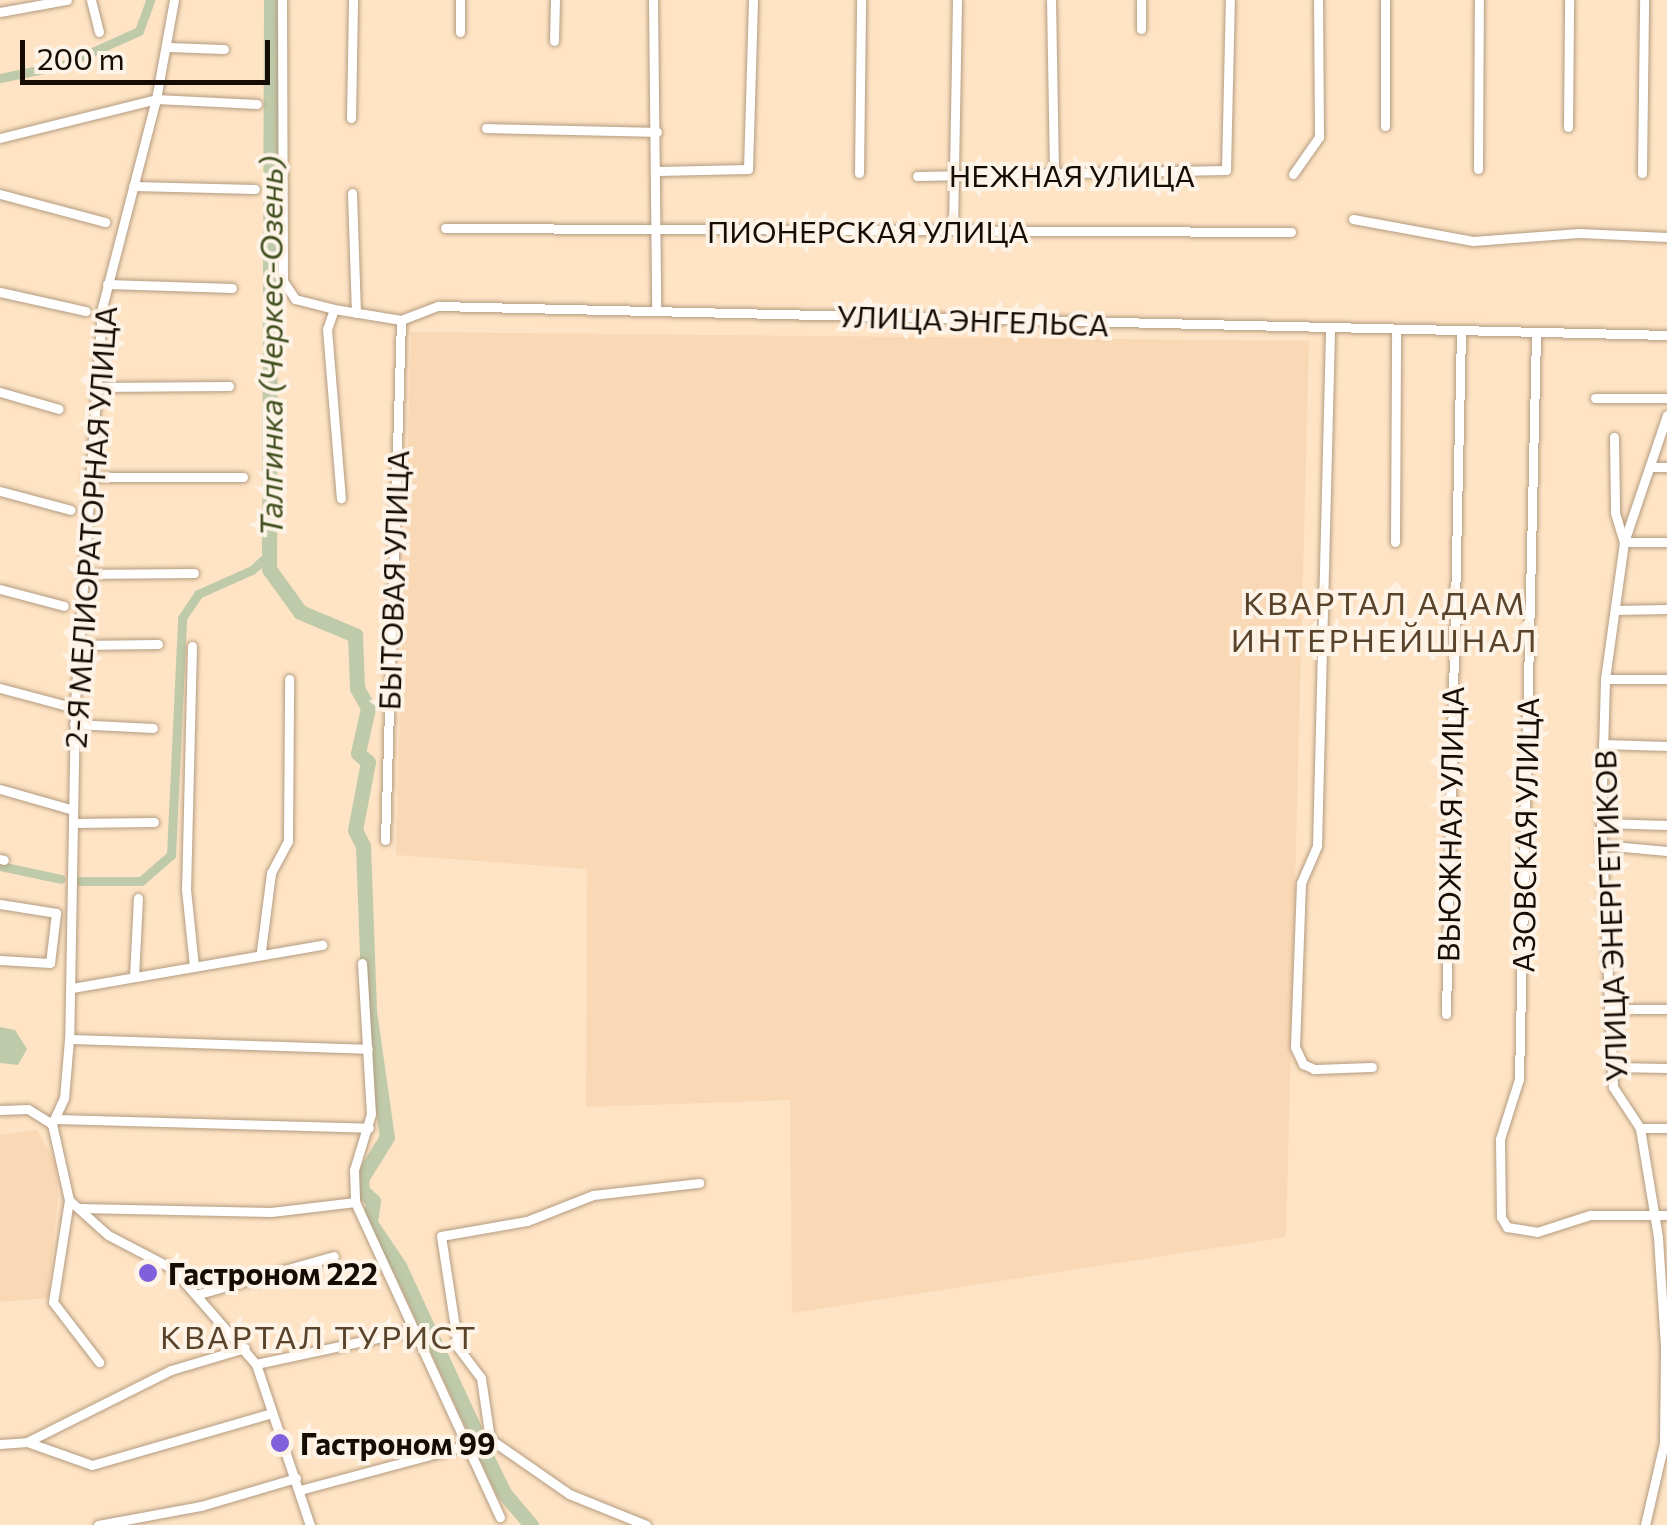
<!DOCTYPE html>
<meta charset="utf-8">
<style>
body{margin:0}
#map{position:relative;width:1667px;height:1525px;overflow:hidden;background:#fee3c5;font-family:Commissioner,sans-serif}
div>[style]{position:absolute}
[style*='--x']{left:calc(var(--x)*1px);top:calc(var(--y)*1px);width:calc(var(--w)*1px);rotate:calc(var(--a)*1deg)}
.built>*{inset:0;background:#f9d8b5}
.water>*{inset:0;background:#becaaa}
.canal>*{height:9px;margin:-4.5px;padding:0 4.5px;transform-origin:4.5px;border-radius:4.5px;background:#becaaa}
.river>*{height:15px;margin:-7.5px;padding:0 7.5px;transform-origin:7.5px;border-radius:7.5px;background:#becaaa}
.roads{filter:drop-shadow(0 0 2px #b49b7f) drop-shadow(0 0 2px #b49b7f)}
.minor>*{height:9px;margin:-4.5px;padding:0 4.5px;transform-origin:4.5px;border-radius:4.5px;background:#fff}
.dots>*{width:28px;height:28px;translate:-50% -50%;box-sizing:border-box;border:5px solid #fef3e7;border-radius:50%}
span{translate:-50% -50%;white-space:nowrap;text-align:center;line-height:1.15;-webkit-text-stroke:8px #fef3e7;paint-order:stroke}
.street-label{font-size:30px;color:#150c04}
.poi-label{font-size:30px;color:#150c04;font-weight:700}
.left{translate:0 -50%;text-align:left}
.water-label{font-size:32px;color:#3f4e1d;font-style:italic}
.neighbourhood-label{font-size:32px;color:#59432a;letter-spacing:2.5px}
.scale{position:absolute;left:20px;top:40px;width:250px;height:45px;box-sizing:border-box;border:5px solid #150c04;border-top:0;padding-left:12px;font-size:30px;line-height:35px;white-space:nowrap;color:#150c04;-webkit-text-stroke:8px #fef3e7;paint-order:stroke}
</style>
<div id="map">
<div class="built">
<div style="clip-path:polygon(411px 332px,1309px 341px,1286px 1237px,792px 1313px,790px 1100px,586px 1107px,587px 869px,396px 855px)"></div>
<div style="clip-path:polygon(37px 1130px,56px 1164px,58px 1196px,48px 1298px,0 1302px,0 1135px)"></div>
</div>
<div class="water">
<div style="clip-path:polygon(0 1027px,15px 1030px,27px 1049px,18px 1065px,0 1063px)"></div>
</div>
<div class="canal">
<div style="--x:0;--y:78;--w:64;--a:-11.7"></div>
<div style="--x:63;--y:65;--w:83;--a:-24.1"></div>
<div style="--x:139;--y:31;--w:33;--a:-70"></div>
<div style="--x:0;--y:866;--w:62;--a:12"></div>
<div style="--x:79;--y:881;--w:62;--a:0"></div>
<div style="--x:141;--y:881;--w:40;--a:-41"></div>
<div style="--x:171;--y:855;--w:237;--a:-87.3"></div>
<div style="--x:182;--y:618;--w:29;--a:-56"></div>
<div style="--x:198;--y:594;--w:59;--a:-24"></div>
<div style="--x:252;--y:570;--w:27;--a:-42"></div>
</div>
<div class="river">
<div style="--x:271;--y:0;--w:569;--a:90.2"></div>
<div style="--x:269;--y:569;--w:53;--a:54.2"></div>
<div style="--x:300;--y:612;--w:60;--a:22.7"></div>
<div style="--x:355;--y:635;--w:53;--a:87.8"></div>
<div style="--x:357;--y:688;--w:23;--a:61"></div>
<div style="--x:368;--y:708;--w:46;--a:102.5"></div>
<div style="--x:358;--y:753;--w:13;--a:42"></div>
<div style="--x:368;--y:762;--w:69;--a:100.8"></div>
<div style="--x:355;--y:830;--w:18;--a:63"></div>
<div style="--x:363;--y:846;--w:165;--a:87.9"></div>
<div style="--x:369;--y:1011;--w:127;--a:81.9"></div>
<div style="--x:387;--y:1137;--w:49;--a:121.8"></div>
<div style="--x:361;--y:1179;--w:12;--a:85"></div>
<div style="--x:362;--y:1191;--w:15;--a:42"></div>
<div style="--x:373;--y:1201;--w:22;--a:98"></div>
<div style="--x:370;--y:1223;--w:52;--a:56"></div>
<div style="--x:399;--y:1266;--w:184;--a:65.2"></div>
<div style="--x:482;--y:1448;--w:50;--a:63.9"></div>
<div style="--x:504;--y:1493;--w:42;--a:49.8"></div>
</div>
<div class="roads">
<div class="minor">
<div style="--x:91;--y:0;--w:33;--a:76"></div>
<div style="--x:174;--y:0;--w:101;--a:100.3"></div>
<div style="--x:156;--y:99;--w:216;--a:104.5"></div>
<div style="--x:102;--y:308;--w:401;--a:93.9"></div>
<div style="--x:75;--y:708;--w:331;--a:91"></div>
<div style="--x:69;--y:1039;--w:59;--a:94.8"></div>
<div style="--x:64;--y:1098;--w:29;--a:115"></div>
<div style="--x:52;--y:1124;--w:78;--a:77.4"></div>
<div style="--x:69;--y:1200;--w:52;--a:41.9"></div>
<div style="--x:108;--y:1235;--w:73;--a:27.6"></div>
<div style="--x:173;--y:1269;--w:126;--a:48.9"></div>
<div style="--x:256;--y:1364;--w:170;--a:71.5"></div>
<div style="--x:282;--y:0;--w:281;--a:89.8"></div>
<div style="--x:283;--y:281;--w:22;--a:56"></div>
<div style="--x:295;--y:299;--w:40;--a:14.4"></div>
<div style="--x:334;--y:309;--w:68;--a:9.3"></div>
<div style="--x:401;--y:320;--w:40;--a:-21"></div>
<div style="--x:438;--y:306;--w:1229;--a:1.35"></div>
<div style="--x:653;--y:0;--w:310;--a:89.4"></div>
<div style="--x:1051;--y:0;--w:171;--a:89"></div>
<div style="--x:1141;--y:0;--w:29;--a:90"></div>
<div style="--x:0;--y:12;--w:68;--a:-10.2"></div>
<div style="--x:460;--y:32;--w:32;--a:-90"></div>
<div style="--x:554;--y:41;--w:41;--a:-88.6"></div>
<div style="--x:167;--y:47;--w:57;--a:2"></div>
<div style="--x:351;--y:118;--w:118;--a:-89"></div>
<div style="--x:1385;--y:126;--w:126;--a:-90"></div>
<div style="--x:1568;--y:127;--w:127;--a:-89.5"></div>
<div style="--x:486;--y:128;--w:171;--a:1.3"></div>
<div style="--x:0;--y:138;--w:161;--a:-14"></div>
<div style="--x:156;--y:99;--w:101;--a:2.8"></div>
<div style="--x:1478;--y:169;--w:169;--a:-89.7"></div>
<div style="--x:657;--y:171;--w:91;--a:-1.3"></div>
<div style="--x:748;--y:169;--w:169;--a:-88.3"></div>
<div style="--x:859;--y:173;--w:173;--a:-89.3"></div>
<div style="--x:1642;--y:173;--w:173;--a:-89.3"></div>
<div style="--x:1293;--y:174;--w:45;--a:-54.9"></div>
<div style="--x:1319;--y:137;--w:137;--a:-90.4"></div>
<div style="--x:917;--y:176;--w:309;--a:-1.1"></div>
<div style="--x:1226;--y:170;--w:170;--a:-88.7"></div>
<div style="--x:133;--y:186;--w:122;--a:1.4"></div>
<div style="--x:352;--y:193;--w:120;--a:88.1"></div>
<div style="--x:0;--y:194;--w:109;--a:14.9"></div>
<div style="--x:1353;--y:219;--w:122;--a:10.4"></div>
<div style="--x:1473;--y:241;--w:106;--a:-4.3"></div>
<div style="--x:1579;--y:233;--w:88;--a:2.6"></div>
<div style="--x:445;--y:228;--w:846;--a:0.27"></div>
<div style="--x:953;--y:230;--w:230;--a:-89"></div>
<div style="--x:107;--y:284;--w:125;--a:1.8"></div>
<div style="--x:0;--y:292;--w:88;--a:12.5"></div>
<div style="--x:334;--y:309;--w:21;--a:109"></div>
<div style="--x:327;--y:329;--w:170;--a:85.3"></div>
<div style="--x:1330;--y:332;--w:514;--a:91.45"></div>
<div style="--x:1317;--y:846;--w:40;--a:113.4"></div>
<div style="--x:1301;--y:883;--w:164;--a:92.1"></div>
<div style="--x:1295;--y:1047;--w:19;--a:65"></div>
<div style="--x:1303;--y:1064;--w:12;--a:24"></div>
<div style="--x:1314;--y:1069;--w:58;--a:-2"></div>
<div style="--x:1536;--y:334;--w:745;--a:91.31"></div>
<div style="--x:1519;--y:1079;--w:63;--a:107.6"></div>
<div style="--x:1500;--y:1139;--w:78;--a:89.3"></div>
<div style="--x:1501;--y:1217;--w:12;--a:59"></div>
<div style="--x:1507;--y:1227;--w:30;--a:9"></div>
<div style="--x:1537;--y:1232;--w:56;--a:-17.8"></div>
<div style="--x:1590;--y:1215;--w:77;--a:0"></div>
<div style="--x:95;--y:387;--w:134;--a:-0.4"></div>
<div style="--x:0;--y:392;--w:61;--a:16.1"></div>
<div style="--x:1595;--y:398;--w:72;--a:0"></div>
<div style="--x:1614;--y:437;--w:76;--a:89.2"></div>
<div style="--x:1615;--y:513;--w:30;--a:73"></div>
<div style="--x:1624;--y:542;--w:43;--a:0"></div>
<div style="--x:1650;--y:467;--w:17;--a:0"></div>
<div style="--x:87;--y:477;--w:156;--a:0"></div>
<div style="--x:0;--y:491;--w:73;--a:15"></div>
<div style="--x:1395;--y:542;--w:210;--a:-89.7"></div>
<div style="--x:82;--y:574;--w:112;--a:-0.5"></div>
<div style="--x:0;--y:589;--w:66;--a:14.9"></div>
<div style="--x:1615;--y:610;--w:52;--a:-1.1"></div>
<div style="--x:79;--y:645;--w:79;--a:-0.7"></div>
<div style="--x:192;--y:646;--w:243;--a:91.4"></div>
<div style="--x:186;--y:889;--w:78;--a:84.1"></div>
<div style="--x:1605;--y:679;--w:62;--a:0"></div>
<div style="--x:0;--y:688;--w:78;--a:14.9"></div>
<div style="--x:74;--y:724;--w:79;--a:2.9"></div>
<div style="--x:1603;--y:744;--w:64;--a:1.8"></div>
<div style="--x:0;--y:789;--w:76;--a:16"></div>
<div style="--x:73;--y:823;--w:81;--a:-0.7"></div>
<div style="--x:1601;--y:823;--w:66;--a:1.7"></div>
<div style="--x:385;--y:840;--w:520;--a:-88.24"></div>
<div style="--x:1602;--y:845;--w:65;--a:5.3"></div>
<div style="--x:0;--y:859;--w:4;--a:14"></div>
<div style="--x:0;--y:904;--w:57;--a:9.1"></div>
<div style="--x:56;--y:913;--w:50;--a:96.8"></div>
<div style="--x:50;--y:963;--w:50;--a:-176.6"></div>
<div style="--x:261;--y:951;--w:79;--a:-82.7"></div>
<div style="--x:271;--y:873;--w:36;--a:-62"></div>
<div style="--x:288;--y:841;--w:162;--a:-89.6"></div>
<div style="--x:362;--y:963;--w:151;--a:86.6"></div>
<div style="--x:371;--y:1114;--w:59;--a:106.9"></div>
<div style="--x:354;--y:1170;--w:32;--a:88"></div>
<div style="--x:355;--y:1202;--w:347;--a:65.3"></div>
<div style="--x:134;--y:977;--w:79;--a:-87.1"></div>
<div style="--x:72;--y:988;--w:254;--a:-9.8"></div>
<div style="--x:1609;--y:1009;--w:58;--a:0"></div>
<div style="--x:1446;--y:1014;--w:681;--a:-88.74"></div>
<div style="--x:69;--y:1039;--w:299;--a:1.9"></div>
<div style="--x:1613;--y:1067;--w:54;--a:1.1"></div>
<div style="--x:0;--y:1110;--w:28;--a:-2"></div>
<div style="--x:28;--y:1109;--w:28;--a:32"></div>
<div style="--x:56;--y:1119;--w:313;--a:1.6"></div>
<div style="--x:1640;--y:1128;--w:27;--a:0"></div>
<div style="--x:69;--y:1200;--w:103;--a:98.9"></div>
<div style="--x:53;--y:1302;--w:76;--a:52.5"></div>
<div style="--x:79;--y:1208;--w:192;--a:1.2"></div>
<div style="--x:271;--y:1212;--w:85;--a:-6.8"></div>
<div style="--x:199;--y:1294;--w:140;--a:-15.7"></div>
<div style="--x:256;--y:1364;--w:162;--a:-12.1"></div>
<div style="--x:490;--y:1439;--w:62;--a:-98.4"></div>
<div style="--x:481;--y:1378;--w:39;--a:-127"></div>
<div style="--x:458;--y:1347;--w:112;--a:-98.7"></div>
<div style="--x:441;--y:1236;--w:87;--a:-9.9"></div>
<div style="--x:527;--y:1221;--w:71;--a:-21.5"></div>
<div style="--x:593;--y:1195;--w:107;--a:-6.5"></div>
<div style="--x:27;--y:1442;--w:69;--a:19.5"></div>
<div style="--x:92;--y:1465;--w:187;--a:-16.1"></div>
<div style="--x:0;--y:1444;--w:27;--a:-4"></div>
<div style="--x:27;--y:1442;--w:161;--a:-26.6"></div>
<div style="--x:171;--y:1370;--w:77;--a:-16.6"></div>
<div style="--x:300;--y:1490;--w:197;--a:-15"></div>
<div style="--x:490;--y:1439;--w:96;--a:34.8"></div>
<div style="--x:569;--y:1494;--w:83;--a:21.9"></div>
<div style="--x:98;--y:1525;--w:105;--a:-10.5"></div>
<div style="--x:201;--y:1506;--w:99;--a:-16.4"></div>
<div style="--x:1645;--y:1525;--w:84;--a:-77"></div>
<div style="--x:1664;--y:1443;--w:97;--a:-89.4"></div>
<div style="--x:1665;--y:1346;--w:109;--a:-93.7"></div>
<div style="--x:1658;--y:1237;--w:110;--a:-99.4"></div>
<div style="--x:1640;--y:1128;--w:49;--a:-123.4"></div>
<div style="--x:1613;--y:1087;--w:264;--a:-92.6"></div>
<div style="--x:1601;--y:823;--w:144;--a:-88.4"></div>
<div style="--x:1605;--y:679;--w:138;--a:-82.1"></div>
<div style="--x:1624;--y:542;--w:134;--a:-71.3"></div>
</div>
</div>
<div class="dots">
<div style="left:148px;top:1273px;background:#8060db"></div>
<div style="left:280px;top:1443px;background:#8060db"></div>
</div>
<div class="street-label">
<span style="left:1072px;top:175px">НЕЖНАЯ УЛИЦА</span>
<span style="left:868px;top:231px">ПИОНЕРСКАЯ УЛИЦА</span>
<span style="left:973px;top:320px;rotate:2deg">УЛИЦА ЭНГЕЛЬСА</span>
<span style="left:90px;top:527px;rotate:-86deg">2-Я МЕЛИОРАТОРНАЯ УЛИЦА</span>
<span style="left:393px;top:580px;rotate:-88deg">БЫТОВАЯ УЛИЦА</span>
<span style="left:1450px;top:824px;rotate:-89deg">ВЬЮЖНАЯ УЛИЦА</span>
<span style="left:1525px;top:835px;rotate:-89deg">АЗОВСКАЯ УЛИЦА</span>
<span style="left:1610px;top:916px;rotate:-92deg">УЛИЦА ЭНЕРГЕТИКОВ</span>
</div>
<div class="poi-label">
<span class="left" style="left:168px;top:1273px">Гастроном 222</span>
<span class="left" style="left:300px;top:1443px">Гастроном 99</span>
</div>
<div class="water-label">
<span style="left:270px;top:346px;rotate:-90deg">Талгинка (Черкес-Озень)</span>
</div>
<div class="neighbourhood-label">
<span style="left:1385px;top:621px">КВАРТАЛ АДАМ<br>ИНТЕРНЕЙШНАЛ</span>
<span style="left:319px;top:1336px">КВАРТАЛ ТУРИСТ</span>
</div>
<div class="scale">200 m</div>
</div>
